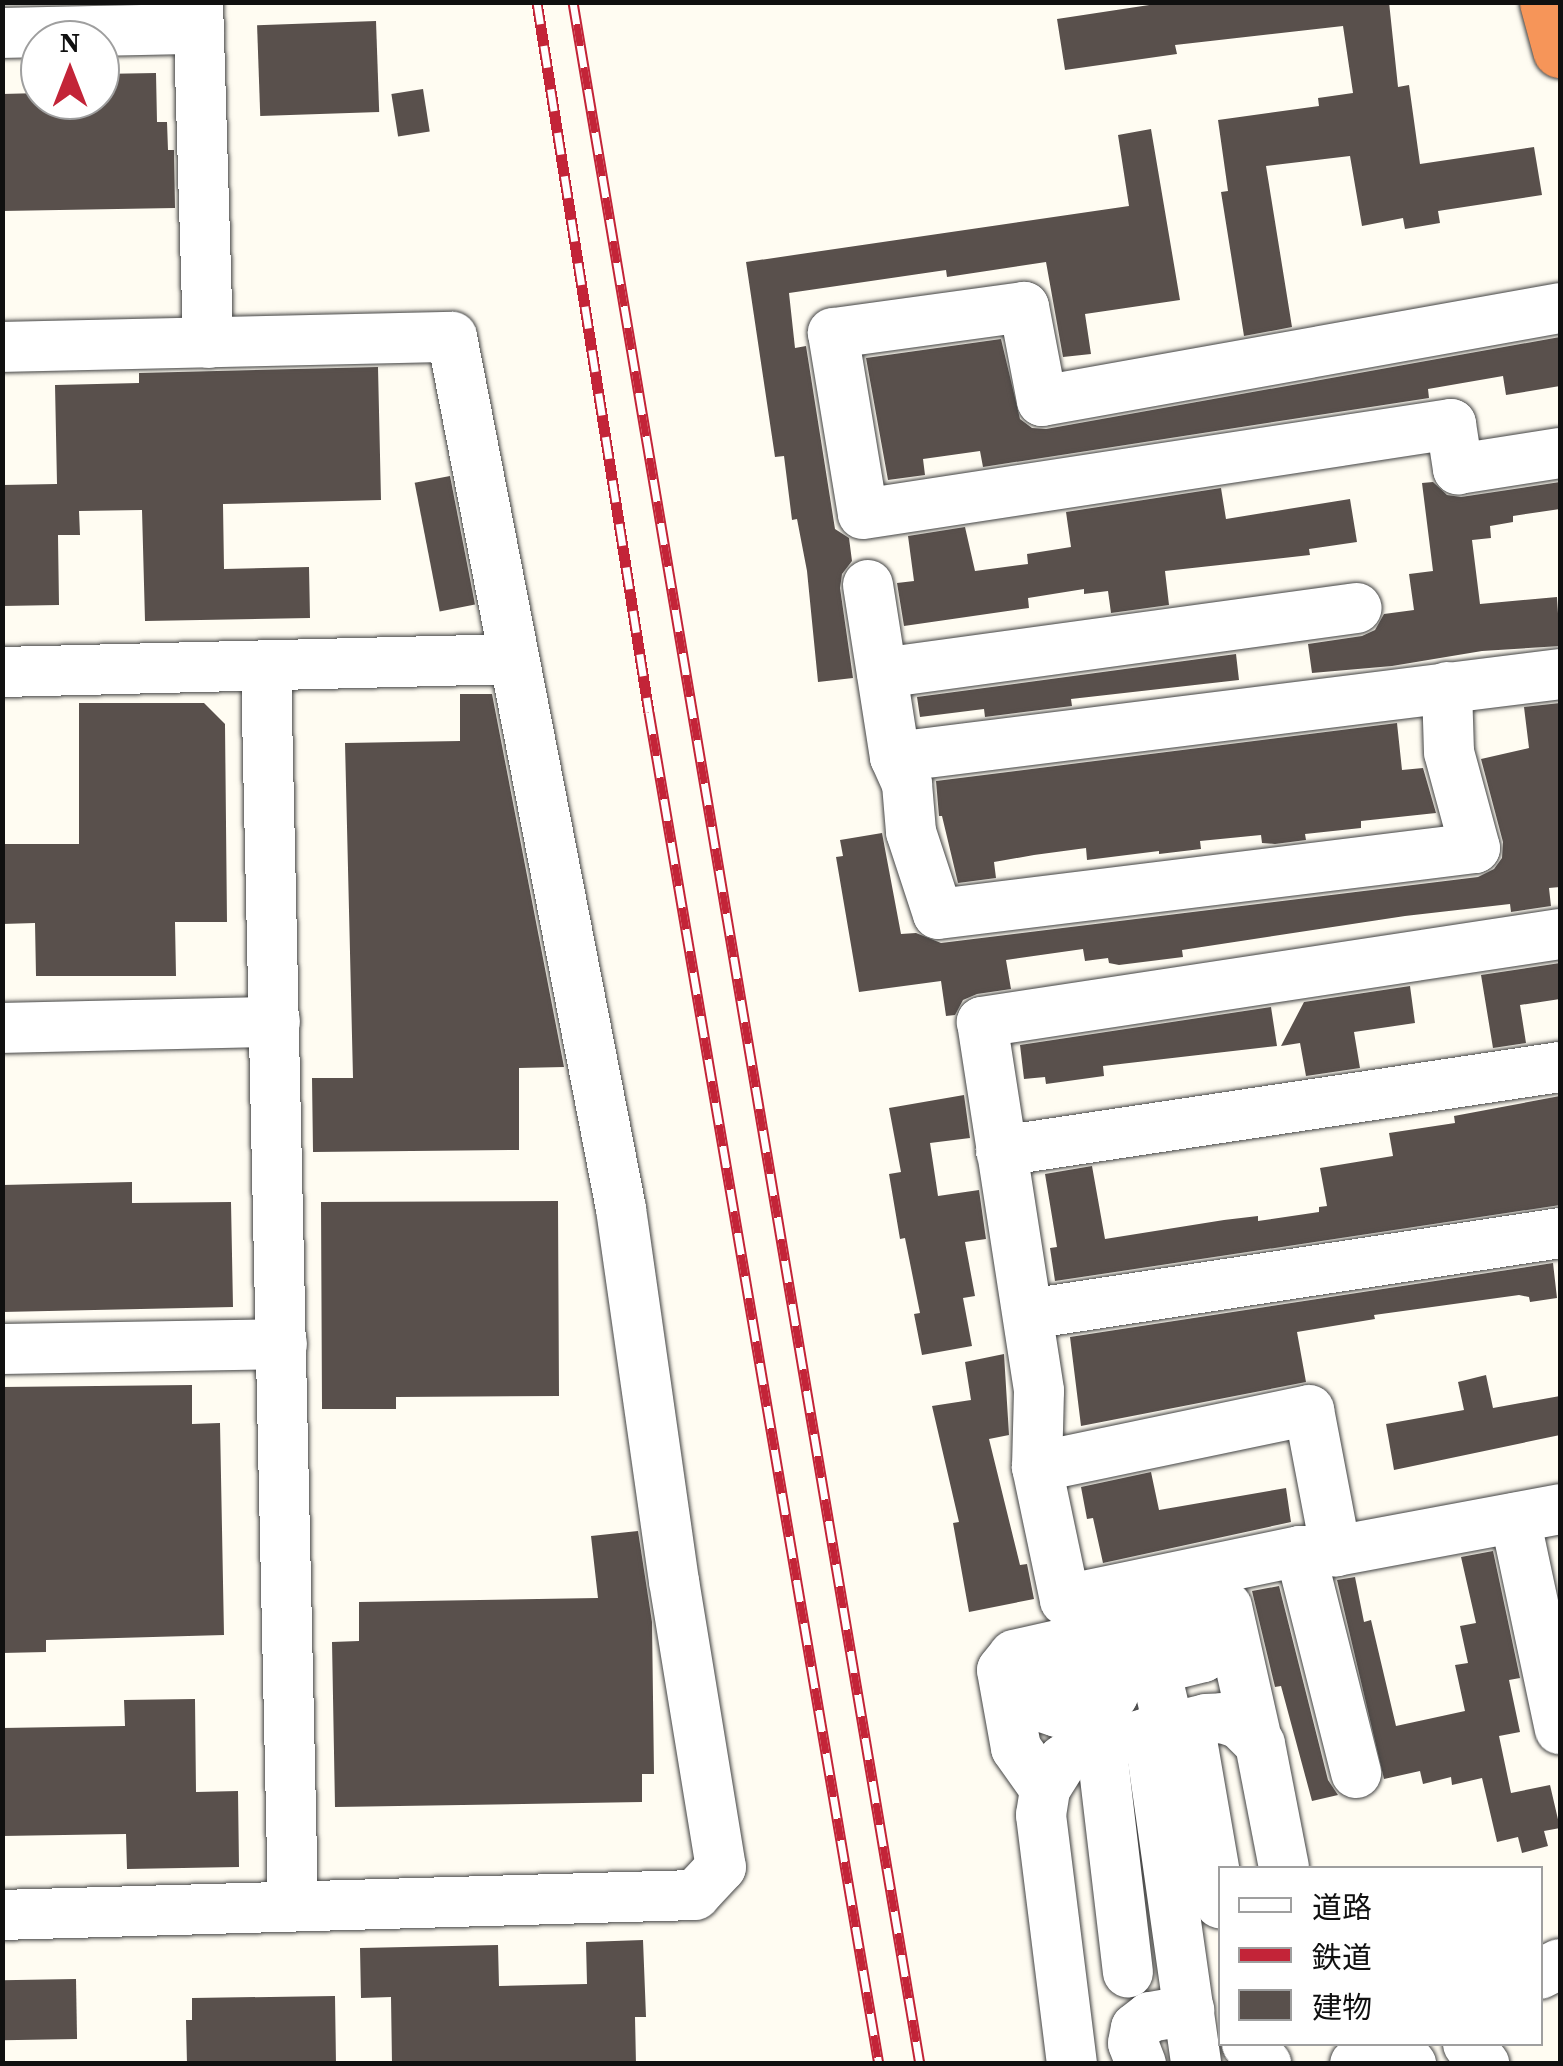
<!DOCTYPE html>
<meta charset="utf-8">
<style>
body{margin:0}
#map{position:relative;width:1563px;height:2066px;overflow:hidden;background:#fffcf2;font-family:"Source Serif 4","Noto Sans JP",serif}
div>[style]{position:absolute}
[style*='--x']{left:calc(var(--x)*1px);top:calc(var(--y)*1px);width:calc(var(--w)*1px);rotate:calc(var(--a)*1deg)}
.building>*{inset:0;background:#59504c;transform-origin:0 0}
.roads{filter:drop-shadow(0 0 2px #434343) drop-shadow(0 0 2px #434343)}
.minor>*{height:50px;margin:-25px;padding:0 25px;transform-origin:25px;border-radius:25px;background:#fff}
.highway>*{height:55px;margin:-27.5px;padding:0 27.5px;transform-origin:27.5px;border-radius:27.5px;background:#f69559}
.rail>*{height:11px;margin-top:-5.5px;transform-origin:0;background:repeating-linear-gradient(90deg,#fff 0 22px,#c32438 0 44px);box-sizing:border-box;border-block:2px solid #c32438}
span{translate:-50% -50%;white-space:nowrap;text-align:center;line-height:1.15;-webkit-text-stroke:10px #fff;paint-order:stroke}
.frame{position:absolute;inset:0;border:5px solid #101010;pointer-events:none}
.legend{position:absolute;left:1218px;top:1866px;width:325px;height:180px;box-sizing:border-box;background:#fff;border:2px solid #9f9f9f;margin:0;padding:12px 18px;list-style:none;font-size:30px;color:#101010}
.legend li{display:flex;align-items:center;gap:20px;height:50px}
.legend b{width:50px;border:2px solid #9f9f9f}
.north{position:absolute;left:20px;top:20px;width:100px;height:100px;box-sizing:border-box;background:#fff;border:2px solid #9f9f9f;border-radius:50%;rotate:0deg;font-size:28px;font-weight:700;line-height:40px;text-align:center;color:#101010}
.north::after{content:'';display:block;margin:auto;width:35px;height:45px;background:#c32438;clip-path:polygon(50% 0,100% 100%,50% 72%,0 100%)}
</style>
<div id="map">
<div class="building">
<div style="clip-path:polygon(1169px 2px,1389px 2px,1398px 87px,1409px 85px,1420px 164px,1534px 147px,1542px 195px,1438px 211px,1440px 223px,1405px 229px,1403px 218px,1362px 226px,1350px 156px,1266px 166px,1292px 327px,1244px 336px,1221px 192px,1228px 191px,1218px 120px,1319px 106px,1318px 98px,1353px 93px,1343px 26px,1175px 45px,1177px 54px,1065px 70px,1057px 19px)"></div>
<div style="left:376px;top:21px;width:91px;height:119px;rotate:88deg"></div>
<div style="clip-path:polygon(156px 73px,157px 122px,167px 122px,168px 150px,174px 150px,175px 208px,2px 211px,2px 94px,40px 93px,40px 100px,100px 100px,100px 74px)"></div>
<div style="left:423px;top:89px;width:43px;height:32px;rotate:81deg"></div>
<div style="clip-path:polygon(1151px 129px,1180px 300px,1085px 314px,1091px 354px,1063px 357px,1046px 262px,947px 277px,946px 270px,789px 293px,795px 348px,806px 346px,835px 529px,849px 538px,852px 561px,842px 574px,840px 588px,853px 678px,818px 682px,807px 571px,797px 519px,792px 520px,784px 456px,775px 457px,746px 262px,1129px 206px,1118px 135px)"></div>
<div style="clip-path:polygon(1560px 337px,1560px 386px,1506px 395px,1503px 376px,1428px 389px,1429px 398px,983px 467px,980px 451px,923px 459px,925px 475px,888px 480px,866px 358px,1001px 339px,1020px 419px,1032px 428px,1046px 429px)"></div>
<div style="clip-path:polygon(378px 367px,381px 500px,223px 504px,224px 569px,309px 567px,310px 618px,145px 621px,142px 510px,79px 511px,80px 535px,58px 535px,59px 605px,2px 606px,2px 485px,57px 484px,55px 385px,139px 383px,139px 373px)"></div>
<div style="left:450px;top:476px;width:131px;height:36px;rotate:79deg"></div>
<div style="clip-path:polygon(1433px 482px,1447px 495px,1461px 497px,1560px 482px,1560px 509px,1513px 516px,1513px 522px,1490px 526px,1491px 538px,1472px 540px,1480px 604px,1557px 597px,1560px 646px,1482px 651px,1392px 666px,1312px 673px,1308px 644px,1362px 636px,1375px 630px,1384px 614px,1414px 610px,1409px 574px,1433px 571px,1422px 483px)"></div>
<div style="clip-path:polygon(1221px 488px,1226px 519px,1350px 499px,1357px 542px,1309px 549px,1310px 555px,1165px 571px,1169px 605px,1111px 613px,1108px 591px,1084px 594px,1084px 589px,1028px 598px,1029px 608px,904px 626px,897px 583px,914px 581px,908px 536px,965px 527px,975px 571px,1028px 564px,1027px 554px,1071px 547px,1066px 512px)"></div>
<div style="clip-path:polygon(1236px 654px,1239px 680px,1071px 699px,1072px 706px,985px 717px,984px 709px,920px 717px,917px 697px)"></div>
<div style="clip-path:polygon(460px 694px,492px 694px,564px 1067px,519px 1068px,519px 1150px,313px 1152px,312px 1078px,353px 1078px,345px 743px,460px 741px)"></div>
<div style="clip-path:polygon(79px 703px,204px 703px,225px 724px,227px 922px,175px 922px,176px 976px,36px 976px,35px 923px,2px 924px,2px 844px,79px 844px)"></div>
<div style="clip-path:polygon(1560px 703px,1560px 887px,1549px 888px,1551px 906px,1511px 912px,1510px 904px,1405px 916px,1182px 950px,1183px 957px,1119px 965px,1109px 963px,1108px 958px,1085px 961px,1083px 949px,1006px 960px,1011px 989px,977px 994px,963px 1000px,955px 1015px,946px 1016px,941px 981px,859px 992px,836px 857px,843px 856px,840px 840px,882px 833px,901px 934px,916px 933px,941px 943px,1478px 877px,1494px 869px,1502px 858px,1503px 842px,1481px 759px,1529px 748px,1524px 707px)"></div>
<div style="clip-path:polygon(1397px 723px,1402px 770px,1423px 768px,1436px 813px,1361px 821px,1361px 828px,1305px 834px,1306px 840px,1275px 844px,1262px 843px,1261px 835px,1200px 841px,1201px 849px,1159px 854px,1159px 851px,1087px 860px,1086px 848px,1034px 855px,994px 862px,996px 878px,958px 883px,942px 816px,939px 816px,936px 781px)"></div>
<div style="clip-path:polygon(1560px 963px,1560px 999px,1520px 1005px,1526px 1043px,1493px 1048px,1481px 975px)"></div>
<div style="clip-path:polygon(1410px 986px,1415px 1023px,1354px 1032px,1360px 1068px,1306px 1076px,1300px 1043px,1281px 1046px,1304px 1002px)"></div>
<div style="clip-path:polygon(1271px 1007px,1277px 1046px,1103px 1066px,1104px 1076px,1046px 1084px,1045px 1077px,1024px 1079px,1020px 1045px)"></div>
<div style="clip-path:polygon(964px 1095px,970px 1138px,930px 1143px,938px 1196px,979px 1190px,986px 1239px,965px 1242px,975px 1296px,963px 1298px,972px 1346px,922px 1355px,914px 1314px,920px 1313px,905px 1238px,900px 1239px,889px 1174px,901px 1172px,889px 1108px)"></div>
<div style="clip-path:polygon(1560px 1096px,1560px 1205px,1055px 1281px,1050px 1248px,1057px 1247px,1045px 1174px,1092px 1166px,1105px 1239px,1224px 1220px,1258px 1216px,1258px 1221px,1319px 1212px,1319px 1207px,1327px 1206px,1320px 1168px,1393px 1156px,1389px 1133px,1455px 1123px,1454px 1116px)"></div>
<div style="clip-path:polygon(132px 1182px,132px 1203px,231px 1202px,233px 1307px,2px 1312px,2px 1185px)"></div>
<div style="clip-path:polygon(558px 1201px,559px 1396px,396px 1397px,396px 1409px,322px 1409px,321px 1202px)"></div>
<div style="clip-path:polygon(1553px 1263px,1557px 1298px,1530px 1302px,1529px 1297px,1519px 1295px,1374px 1315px,1375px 1319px,1297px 1332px,1306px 1382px,1081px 1426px,1070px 1337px)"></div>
<div style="clip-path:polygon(1004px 1354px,1009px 1435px,989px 1439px,1020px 1565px,1027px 1564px,1034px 1599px,969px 1612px,953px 1523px,959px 1522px,932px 1406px,971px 1400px,965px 1362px)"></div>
<div style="clip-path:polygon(1486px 1375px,1493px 1408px,1560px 1396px,1560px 1435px,1394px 1470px,1386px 1424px,1464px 1410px,1458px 1382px)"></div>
<div style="clip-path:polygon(192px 1385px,192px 1424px,220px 1423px,224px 1635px,46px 1640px,46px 1652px,2px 1653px,2px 1387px)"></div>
<div style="clip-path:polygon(1151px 1472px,1159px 1510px,1286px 1488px,1291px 1522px,1103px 1563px,1093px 1518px,1087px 1519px,1081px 1487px)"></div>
<div style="clip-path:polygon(638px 1531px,652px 1622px,654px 1774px,642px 1774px,642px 1802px,335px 1807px,332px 1642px,359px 1641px,359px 1602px,598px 1598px,591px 1536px)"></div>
<div style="clip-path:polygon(1493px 1551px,1520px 1678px,1509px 1680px,1520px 1732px,1499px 1736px,1511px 1793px,1550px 1785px,1560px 1828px,1544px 1831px,1548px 1846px,1522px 1853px,1518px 1837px,1497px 1842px,1482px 1778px,1452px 1785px,1451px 1777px,1423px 1784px,1420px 1771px,1384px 1779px,1337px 1580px,1355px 1577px,1364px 1622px,1371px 1620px,1396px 1726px,1465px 1711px,1455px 1665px,1468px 1663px,1460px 1626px,1476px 1623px,1461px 1557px)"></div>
<div style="clip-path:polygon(1279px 1586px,1328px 1780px,1338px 1795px,1312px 1801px,1281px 1686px,1275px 1687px,1252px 1591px)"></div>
<div style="clip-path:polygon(195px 1699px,196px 1792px,238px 1791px,239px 1867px,127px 1869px,126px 1834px,2px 1836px,2px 1728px,125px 1726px,124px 1700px)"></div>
<div style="clip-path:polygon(643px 1940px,646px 2017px,635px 2017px,636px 2064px,392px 2064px,391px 1997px,361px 1998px,360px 1948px,498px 1945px,499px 1986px,587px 1984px,586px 1942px)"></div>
<div style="left:76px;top:1979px;width:60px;height:74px;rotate:89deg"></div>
<div style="clip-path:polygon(335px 1996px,336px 2064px,187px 2064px,186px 2020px,192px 2020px,192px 1998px)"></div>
</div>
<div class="roads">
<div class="minor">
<div style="--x:198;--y:2;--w:341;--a:88.3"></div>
<div style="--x:2;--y:33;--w:197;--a:-1.2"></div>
<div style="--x:1560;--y:308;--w:526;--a:169.82"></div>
<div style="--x:1042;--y:401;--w:96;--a:-100.8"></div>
<div style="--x:1024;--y:307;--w:193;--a:172.2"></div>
<div style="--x:833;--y:333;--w:183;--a:80.6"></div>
<div style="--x:863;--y:514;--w:595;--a:-8.7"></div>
<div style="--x:1451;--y:424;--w:46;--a:81.2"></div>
<div style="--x:1458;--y:469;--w:103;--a:-8.9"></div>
<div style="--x:2;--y:347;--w:450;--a:-1.3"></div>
<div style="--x:452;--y:337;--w:888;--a:79.03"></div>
<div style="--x:621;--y:1209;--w:376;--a:81.9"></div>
<div style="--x:674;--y:1581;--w:290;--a:80.7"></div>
<div style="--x:721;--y:1867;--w:38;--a:133"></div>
<div style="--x:695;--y:1895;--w:693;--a:178.35"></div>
<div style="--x:868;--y:585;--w:174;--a:81.1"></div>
<div style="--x:895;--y:757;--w:30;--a:66"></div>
<div style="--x:907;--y:784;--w:48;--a:85.2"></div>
<div style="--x:911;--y:832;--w:86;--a:71.8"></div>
<div style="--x:938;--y:914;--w:541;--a:-7.01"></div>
<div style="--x:1475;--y:848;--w:99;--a:-105.2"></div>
<div style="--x:1449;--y:752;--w:65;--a:-91.8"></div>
<div style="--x:266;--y:667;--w:1237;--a:88.75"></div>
<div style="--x:2;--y:672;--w:512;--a:-1.45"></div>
<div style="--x:882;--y:673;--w:479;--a:-7.8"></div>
<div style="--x:895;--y:757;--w:670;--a:-7.11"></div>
<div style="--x:1560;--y:934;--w:585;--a:171.34"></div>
<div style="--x:982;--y:1022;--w:373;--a:81.2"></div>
<div style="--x:1039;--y:1391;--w:76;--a:91.5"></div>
<div style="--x:1037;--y:1467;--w:136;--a:78.1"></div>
<div style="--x:1065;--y:1600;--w:240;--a:-11.8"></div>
<div style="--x:1300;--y:1551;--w:36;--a:0"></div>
<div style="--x:1336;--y:1551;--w:228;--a:-10.6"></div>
<div style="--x:2;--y:1028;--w:273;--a:-1.3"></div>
<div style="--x:1001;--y:1151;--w:565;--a:-8.55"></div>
<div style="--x:1029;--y:1314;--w:537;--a:-8.67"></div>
<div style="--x:2;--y:1349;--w:280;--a:-1"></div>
<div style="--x:1037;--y:1467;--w:278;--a:-11.8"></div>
<div style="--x:1309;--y:1410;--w:144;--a:79.2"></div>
<div style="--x:1515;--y:1518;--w:216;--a:78"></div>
<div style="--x:1300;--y:1551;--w:229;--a:75.8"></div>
<div style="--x:1075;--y:1678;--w:18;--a:-61"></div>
<div style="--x:1084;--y:1662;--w:13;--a:-29"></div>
<div style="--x:1095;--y:1656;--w:19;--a:18"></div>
<div style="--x:1113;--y:1662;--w:18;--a:68"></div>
<div style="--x:1120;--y:1679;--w:17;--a:114"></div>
<div style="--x:1113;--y:1695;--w:19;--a:159"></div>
<div style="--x:1095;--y:1702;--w:13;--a:-153"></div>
<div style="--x:1083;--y:1696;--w:26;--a:-119"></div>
<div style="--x:1070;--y:1673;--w:18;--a:-161"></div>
<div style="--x:1053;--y:1667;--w:19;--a:152"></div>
<div style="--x:1036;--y:1676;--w:19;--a:99"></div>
<div style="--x:1033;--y:1695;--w:13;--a:61"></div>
<div style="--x:1039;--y:1706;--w:19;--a:18"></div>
<div style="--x:1057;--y:1712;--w:18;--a:-29"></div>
<div style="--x:1073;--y:1703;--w:14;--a:-69"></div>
<div style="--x:1189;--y:1723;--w:183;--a:80.2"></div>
<div style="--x:1169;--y:1728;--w:61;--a:-103.3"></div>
<div style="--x:1155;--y:1669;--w:49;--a:-14"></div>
<div style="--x:1203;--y:1657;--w:42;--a:-102.4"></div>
<div style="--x:1149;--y:1732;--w:335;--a:81.9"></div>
<div style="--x:1101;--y:1743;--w:231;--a:83.3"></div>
<div style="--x:1045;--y:1789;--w:50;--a:-125.3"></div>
<div style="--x:1016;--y:1748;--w:79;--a:-100.2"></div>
<div style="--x:1002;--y:1670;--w:19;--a:-51"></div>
<div style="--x:1014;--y:1655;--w:218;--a:-12.7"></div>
<div style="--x:1227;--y:1607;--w:132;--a:77.3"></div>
<div style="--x:1540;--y:1974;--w:22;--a:-27"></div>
<div style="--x:1247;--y:2044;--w:28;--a:46"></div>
<div style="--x:1468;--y:2044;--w:26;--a:51"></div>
<div style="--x:1072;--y:2064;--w:251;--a:-97.1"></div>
<div style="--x:1041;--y:1815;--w:26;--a:-81"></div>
<div style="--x:1045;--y:1789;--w:34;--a:-58"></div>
<div style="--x:1063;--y:1760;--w:19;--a:-32"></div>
<div style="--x:1079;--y:1750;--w:131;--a:-13.7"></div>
<div style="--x:1206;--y:1719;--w:17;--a:-3"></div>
<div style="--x:1223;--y:1718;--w:18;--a:19"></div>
<div style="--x:1240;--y:1724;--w:28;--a:45"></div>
<div style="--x:1260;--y:1744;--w:126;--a:79"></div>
<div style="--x:1141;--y:2064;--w:22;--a:-111"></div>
<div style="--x:1133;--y:2043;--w:15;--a:-79"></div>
<div style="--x:1136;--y:2028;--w:18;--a:-38"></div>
<div style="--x:1150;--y:2017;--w:40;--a:-10"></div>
<div style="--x:1355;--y:2064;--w:36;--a:-18"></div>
<div style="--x:1389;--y:2053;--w:15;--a:11"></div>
<div style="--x:1404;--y:2056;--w:11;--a:49"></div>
</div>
<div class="highway">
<div style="--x:1547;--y:2;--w:50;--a:74.8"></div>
</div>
</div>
<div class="rail">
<div style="--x:537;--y:2;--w:719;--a:81.04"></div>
<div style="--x:649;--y:712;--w:1371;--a:80.35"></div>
<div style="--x:573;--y:2;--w:2091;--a:80.45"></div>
</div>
<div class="frame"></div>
<ul class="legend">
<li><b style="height:12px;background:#fff"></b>道路</li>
<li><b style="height:12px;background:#c32438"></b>鉄道</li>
<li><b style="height:28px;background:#59504c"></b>建物</li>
</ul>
<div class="north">N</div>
</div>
